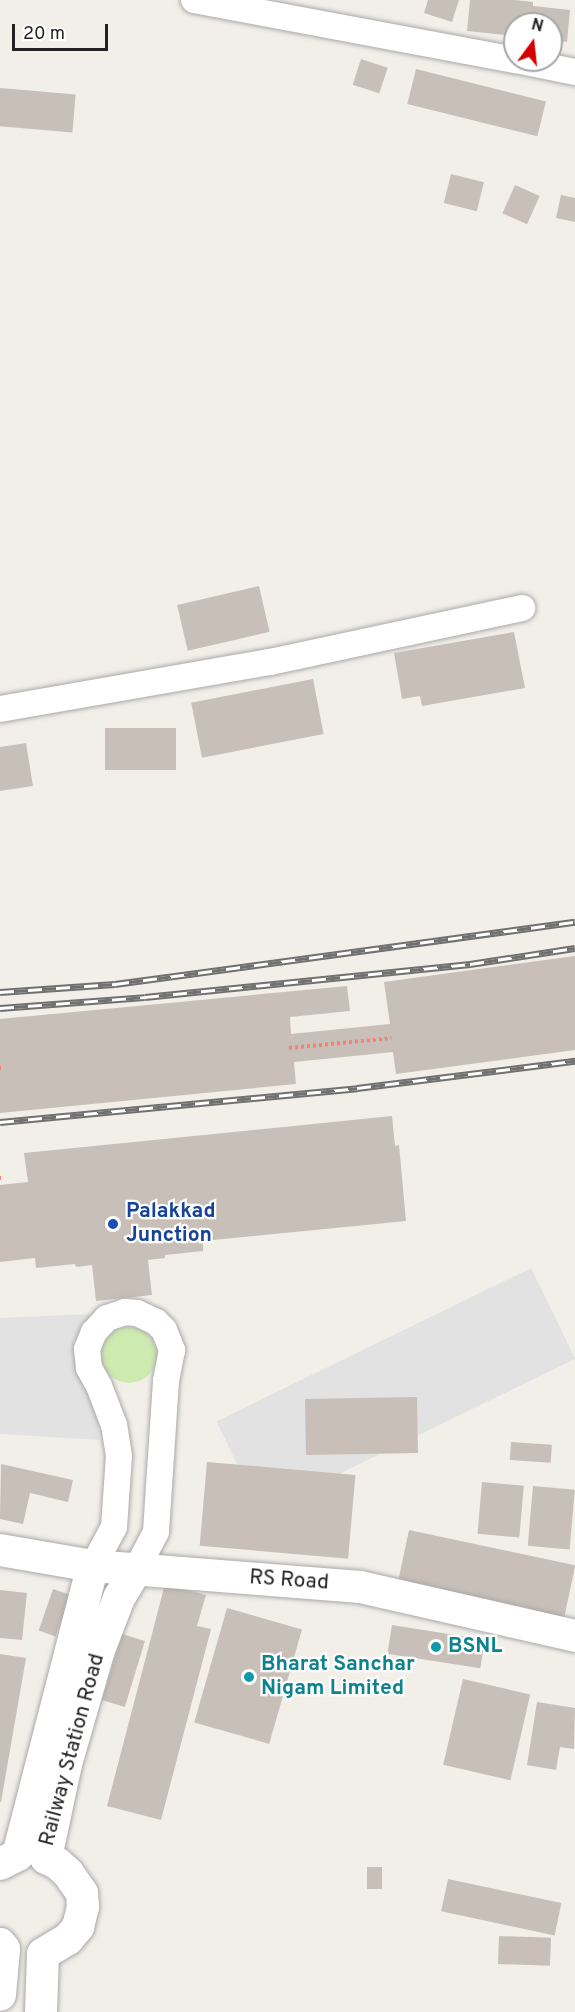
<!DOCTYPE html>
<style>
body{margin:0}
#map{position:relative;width:575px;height:2012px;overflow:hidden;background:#f2efe9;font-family:Overpass,sans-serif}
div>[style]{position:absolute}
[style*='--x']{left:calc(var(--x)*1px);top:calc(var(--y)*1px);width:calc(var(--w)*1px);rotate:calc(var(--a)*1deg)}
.grass>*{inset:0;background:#cdebb0}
.round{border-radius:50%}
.parking>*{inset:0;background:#e2e2e2;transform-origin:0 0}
.building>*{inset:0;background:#c7bfb8;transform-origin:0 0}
.path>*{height:4px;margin-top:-2px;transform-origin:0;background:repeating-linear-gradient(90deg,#fa8072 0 3px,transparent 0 6px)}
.roads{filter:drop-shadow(0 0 2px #a9a9a9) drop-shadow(0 0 2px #a9a9a9)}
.minor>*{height:26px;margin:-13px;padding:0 13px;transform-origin:13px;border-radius:13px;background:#fff}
.tertiary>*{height:32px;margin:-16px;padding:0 16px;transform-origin:16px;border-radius:16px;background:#fff}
.rail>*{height:7px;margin-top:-3.5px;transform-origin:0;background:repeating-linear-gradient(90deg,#fff 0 14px,#707070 0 28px);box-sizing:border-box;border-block:2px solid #707070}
.dots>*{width:16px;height:16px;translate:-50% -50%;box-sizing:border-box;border:3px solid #fff;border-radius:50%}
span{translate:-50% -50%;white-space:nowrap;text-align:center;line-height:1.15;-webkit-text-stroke:4.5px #fff;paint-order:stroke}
.transit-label{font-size:21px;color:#164399;font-weight:700}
.left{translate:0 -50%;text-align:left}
.street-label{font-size:21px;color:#222}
.culture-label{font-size:21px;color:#0d838f;font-weight:700}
.north{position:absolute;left:503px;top:12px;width:60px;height:60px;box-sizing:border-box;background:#fff;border:2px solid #a7a7a7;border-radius:50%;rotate:15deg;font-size:16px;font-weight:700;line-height:24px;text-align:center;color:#222}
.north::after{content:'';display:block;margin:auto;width:21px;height:27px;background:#d40000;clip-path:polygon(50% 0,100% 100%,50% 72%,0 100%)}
.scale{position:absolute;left:12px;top:24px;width:96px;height:27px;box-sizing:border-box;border:3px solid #222;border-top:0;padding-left:8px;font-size:18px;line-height:21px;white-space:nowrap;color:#222;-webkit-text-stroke:4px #fff;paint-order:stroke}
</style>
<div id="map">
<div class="grass">
<div class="round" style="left:101px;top:1327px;width:56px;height:56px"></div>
</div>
<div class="parking">
<div style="left:531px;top:1268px;width:101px;height:350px;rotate:64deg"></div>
<div style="clip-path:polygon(89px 1314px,99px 1440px,0 1434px,0 1318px)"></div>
</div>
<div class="building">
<div style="clip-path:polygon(428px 0,459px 0,452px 22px,424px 13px)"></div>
<div style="clip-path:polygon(470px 0,514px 0,533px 2px,533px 6px,570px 10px,567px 42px,551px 40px,551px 24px,515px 24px,515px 36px,467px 31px)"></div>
<div style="left:361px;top:59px;width:28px;height:27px;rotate:18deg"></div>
<div style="left:416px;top:69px;width:134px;height:36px;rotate:14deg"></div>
<div style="left:0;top:88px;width:76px;height:38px;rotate:5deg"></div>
<div style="left:451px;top:174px;width:34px;height:30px;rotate:14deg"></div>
<div style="left:515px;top:185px;width:27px;height:31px;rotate:24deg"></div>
<div style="clip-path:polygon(561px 195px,575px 198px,575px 222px,556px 218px)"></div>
<div style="left:259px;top:586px;width:47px;height:84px;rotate:77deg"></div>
<div style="clip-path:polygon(514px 632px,525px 688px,422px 706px,420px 696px,402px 699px,394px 653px)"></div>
<div style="left:313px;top:679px;width:56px;height:124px;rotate:79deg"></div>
<div style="left:105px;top:728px;width:71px;height:42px"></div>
<div style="clip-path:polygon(26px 743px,33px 786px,0 791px,0 747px)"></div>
<div style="clip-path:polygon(575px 956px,575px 1050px,396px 1074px,393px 1052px,294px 1062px,296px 1084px,0 1113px,0 1019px,347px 986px,350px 1011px,290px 1017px,291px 1034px,390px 1024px,384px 982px)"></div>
<div style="clip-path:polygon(392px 1116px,395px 1146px,399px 1145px,406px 1221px,203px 1241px,203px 1251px,165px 1255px,165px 1258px,148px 1260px,152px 1295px,96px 1301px,92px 1265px,76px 1267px,75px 1264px,36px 1268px,35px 1258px,0 1262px,0 1185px,28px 1182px,24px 1153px)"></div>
<div style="left:417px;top:1397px;width:56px;height:112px;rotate:89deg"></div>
<div style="left:511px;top:1442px;width:41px;height:18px;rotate:4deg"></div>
<div style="left:207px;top:1462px;width:149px;height:84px;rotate:5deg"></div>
<div style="clip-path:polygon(1px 1464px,73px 1480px,68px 1502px,30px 1493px,23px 1524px,0 1519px)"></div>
<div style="left:482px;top:1482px;width:42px;height:52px;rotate:5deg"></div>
<div style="left:533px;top:1486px;width:42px;height:60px;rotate:5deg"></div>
<div style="left:409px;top:1530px;width:170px;height:60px;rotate:12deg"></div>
<div style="clip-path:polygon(165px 1584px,206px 1595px,197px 1626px,211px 1629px,161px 1820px,107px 1806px)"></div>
<div style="left:53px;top:1589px;width:18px;height:44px;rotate:19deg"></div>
<div style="clip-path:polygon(0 1590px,27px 1593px,22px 1640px,0 1638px)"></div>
<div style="left:227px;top:1608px;width:78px;height:119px;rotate:16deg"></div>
<div style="left:392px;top:1625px;width:94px;height:29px;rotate:9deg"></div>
<div style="left:122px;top:1634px;width:24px;height:69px;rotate:17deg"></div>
<div style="clip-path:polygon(0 1654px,26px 1658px,1px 1802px,0 1802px)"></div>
<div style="left:463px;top:1679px;width:69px;height:88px;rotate:13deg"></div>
<div style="clip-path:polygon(537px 1702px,575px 1708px,574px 1749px,560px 1747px,556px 1770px,527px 1765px)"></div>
<div style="left:367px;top:1867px;width:15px;height:22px"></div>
<div style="left:448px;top:1879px;width:116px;height:33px;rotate:12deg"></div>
<div style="left:499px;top:1936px;width:52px;height:28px;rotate:2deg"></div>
</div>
<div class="path">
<div style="--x:289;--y:1048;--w:103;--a:-5.5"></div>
<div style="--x:0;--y:1068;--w:1;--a:0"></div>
<div style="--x:0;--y:1178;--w:1;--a:0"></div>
</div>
<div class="roads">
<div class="minor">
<div style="--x:194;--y:0;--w:327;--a:10.6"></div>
<div style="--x:516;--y:60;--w:60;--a:11.5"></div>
<div style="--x:0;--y:709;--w:274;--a:-9.9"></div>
<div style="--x:270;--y:662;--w:258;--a:-12.1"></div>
<div style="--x:93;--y:1566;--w:44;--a:-61.7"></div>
<div style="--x:114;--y:1527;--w:71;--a:-86"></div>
<div style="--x:119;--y:1456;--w:31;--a:-99"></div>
<div style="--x:114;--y:1425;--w:42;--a:-111"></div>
<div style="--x:99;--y:1386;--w:21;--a:-119"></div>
<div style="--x:89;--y:1368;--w:19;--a:-96"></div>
<div style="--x:87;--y:1349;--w:18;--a:-68"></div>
<div style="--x:94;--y:1332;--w:19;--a:-47"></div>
<div style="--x:107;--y:1318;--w:19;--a:-18"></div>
<div style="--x:125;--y:1312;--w:12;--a:5"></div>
<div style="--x:137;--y:1313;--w:21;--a:25"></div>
<div style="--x:156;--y:1322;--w:11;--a:45"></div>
<div style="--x:164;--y:1330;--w:22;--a:68"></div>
<div style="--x:172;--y:1350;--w:32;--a:101"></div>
<div style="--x:166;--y:1381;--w:151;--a:93.8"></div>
<div style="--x:156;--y:1532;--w:43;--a:117.8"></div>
</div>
<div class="tertiary">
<div style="--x:0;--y:1550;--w:94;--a:9.8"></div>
<div style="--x:93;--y:1566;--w:268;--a:4.5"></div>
<div style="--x:360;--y:1587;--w:221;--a:12.8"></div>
<div style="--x:0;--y:1864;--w:20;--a:-27"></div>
<div style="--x:18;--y:1855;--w:299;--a:-75.5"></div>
<div style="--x:0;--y:1944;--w:6;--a:51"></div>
<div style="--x:4;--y:1949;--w:46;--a:95"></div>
<div style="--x:41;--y:2012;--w:58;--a:-88"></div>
<div style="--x:43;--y:1954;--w:29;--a:-31"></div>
<div style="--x:68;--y:1939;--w:16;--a:-50"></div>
<div style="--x:78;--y:1927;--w:21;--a:-76"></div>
<div style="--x:83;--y:1907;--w:14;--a:-94"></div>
<div style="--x:82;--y:1893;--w:24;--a:-125"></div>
<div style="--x:68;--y:1873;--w:13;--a:-138"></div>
<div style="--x:58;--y:1864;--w:13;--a:-153"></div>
<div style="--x:46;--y:1858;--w:96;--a:-78"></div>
<div style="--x:66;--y:1764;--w:119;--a:-73.9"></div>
<div style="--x:99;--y:1650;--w:56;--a:-69"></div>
<div style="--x:119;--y:1598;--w:33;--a:-59"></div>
</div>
</div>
<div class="rail">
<div style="--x:0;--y:992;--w:115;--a:-4"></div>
<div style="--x:115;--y:984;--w:464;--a:-7.7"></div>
<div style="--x:0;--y:1008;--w:145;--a:-4.3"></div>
<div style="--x:145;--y:997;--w:327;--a:-5.8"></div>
<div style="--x:470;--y:964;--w:106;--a:-8.7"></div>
<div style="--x:0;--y:1122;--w:359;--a:-5.4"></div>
<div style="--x:357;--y:1088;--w:220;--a:-7.1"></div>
</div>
<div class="dots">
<div style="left:113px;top:1224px;background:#1a4fb4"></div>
<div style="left:436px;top:1647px;background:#0f9aa8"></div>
<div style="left:249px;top:1677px;background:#0f9aa8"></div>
</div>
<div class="transit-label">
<span class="left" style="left:126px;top:1224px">Palakkad<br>Junction</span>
</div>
<div class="street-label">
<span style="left:289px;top:1581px;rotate:4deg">RS Road</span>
<span style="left:73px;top:1750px;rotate:-75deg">Railway Station Road</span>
</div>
<div class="culture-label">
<span class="left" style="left:448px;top:1647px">BSNL</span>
<span class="left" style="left:261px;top:1677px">Bharat Sanchar<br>Nigam Limited</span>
</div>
<div class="north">N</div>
<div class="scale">20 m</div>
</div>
